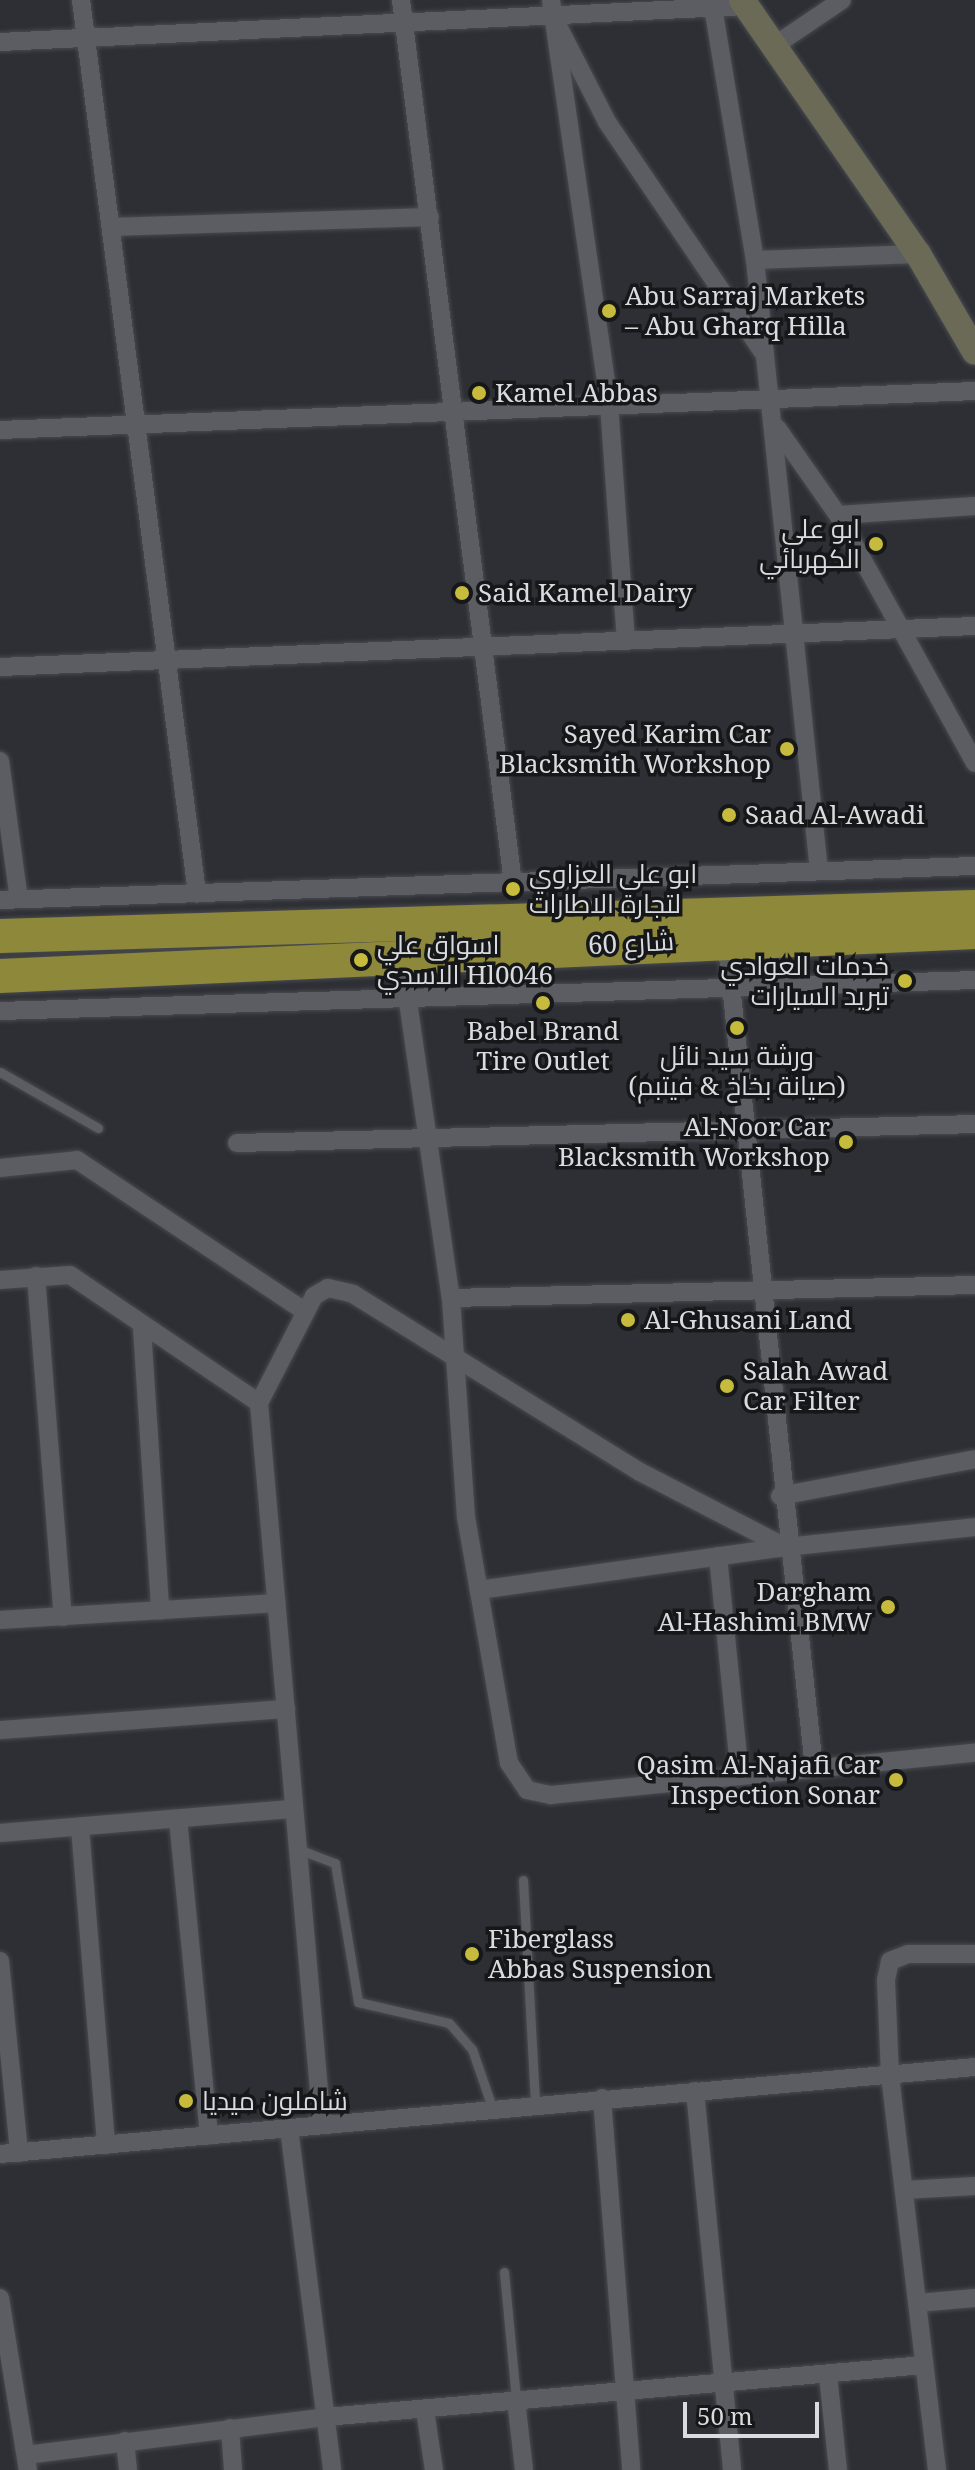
<!DOCTYPE html>
<meta charset="utf-8">
<style>
body{margin:0}
#map{position:relative;width:975px;height:2470px;overflow:hidden;background:#2d2f34;font-family:"Noto Serif",Cairo,serif}
div>[style]{position:absolute}
[style*='--x']{left:calc(var(--x)*1px);top:calc(var(--y)*1px);width:calc(var(--w)*1px);rotate:calc(var(--a)*1deg)}
.roads{filter:drop-shadow(0 0 2px #484a4f) drop-shadow(0 0 2px #484a4f)}
.lane>*{height:9px;margin:-4.5px;padding:0 4.5px;transform-origin:4.5px;border-radius:4.5px;background:#5b5d63}
.street>*{height:18px;margin:-9px;padding:0 9px;transform-origin:9px;border-radius:9px;background:#5b5d63}
.secondary>*{height:26px;margin:-13px;padding:0 13px;transform-origin:13px;border-radius:13px;background:#6a6a57}
.highway>*{height:34px;margin:-17px;padding:0 17px;transform-origin:17px;border-radius:17px;background:#8e883b}
.dots>*{width:22px;height:22px;translate:-50% -50%;box-sizing:border-box;border:4px solid #161719;border-radius:50%}
span{translate:-50% -50%;white-space:nowrap;text-align:center;line-height:1.15;-webkit-text-stroke:7px #161719;paint-order:stroke}
.poi-label{font-size:26px;color:#dadbdf}
.left{translate:0 -50%;text-align:left}
.right{translate:-100% -50%;text-align:right}
.street-label{font-size:26px;color:#dadbdf}
.scale{position:absolute;left:683px;top:2402px;width:136px;height:36px;box-sizing:border-box;border:4px solid #dadbdf;border-top:0;padding-left:10px;font-size:24px;line-height:28px;white-space:nowrap;color:#dadbdf;-webkit-text-stroke:6px #161719;paint-order:stroke}
</style>
<div id="map">
<div class="roads">
<div class="lane">
<div style="--x:0;--y:1072;--w:113;--a:29.7"></div>
<div style="--x:298;--y:1849;--w:40;--a:21"></div>
<div style="--x:335;--y:1863;--w:141;--a:80.6"></div>
<div style="--x:358;--y:2002;--w:93;--a:13"></div>
<div style="--x:449;--y:2023;--w:35;--a:49"></div>
<div style="--x:472;--y:2049;--w:65;--a:71"></div>
<div style="--x:523;--y:1880;--w:225;--a:86.9"></div>
<div style="--x:504;--y:2272;--w:129;--a:84.6"></div>
</div>
<div class="street">
<div style="--x:81;--y:0;--w:901;--a:82.6"></div>
<div style="--x:401;--y:0;--w:890;--a:82.77"></div>
<div style="--x:551;--y:0;--w:408;--a:81.8"></div>
<div style="--x:609;--y:404;--w:237;--a:85.9"></div>
<div style="--x:713;--y:7;--w:256;--a:80.6"></div>
<div style="--x:755;--y:260;--w:614;--a:84.02"></div>
<div style="--x:559;--y:28;--w:106;--a:62.9"></div>
<div style="--x:607;--y:122;--w:277;--a:55.9"></div>
<div style="--x:0;--y:42;--w:747;--a:-2.76"></div>
<div style="--x:774;--y:46;--w:82;--a:-34.1"></div>
<div style="--x:111;--y:227;--w:319;--a:-1.8"></div>
<div style="--x:755;--y:260;--w:163;--a:-2.1"></div>
<div style="--x:777;--y:428;--w:106;--a:55"></div>
<div style="--x:838;--y:515;--w:283;--a:61.1"></div>
<div style="--x:0;--y:430;--w:976;--a:-2.29"></div>
<div style="--x:838;--y:515;--w:137;--a:-3.8"></div>
<div style="--x:0;--y:667;--w:976;--a:-2.41"></div>
<div style="--x:0;--y:761;--w:139;--a:82.2"></div>
<div style="--x:0;--y:900;--w:976;--a:-2"></div>
<div style="--x:726;--y:938;--w:835;--a:83.95"></div>
<div style="--x:401;--y:953;--w:349;--a:81.8"></div>
<div style="--x:451;--y:1298;--w:220;--a:86.1"></div>
<div style="--x:466;--y:1517;--w:250;--a:80.1"></div>
<div style="--x:509;--y:1763;--w:32;--a:56"></div>
<div style="--x:527;--y:1790;--w:25;--a:12"></div>
<div style="--x:551;--y:1795;--w:426;--a:-5.7"></div>
<div style="--x:0;--y:1011;--w:975;--a:-1.82"></div>
<div style="--x:237;--y:1143;--w:738;--a:-1.47"></div>
<div style="--x:0;--y:1168;--w:77;--a:-5.9"></div>
<div style="--x:77;--y:1160;--w:273;--a:33.6"></div>
<div style="--x:36;--y:1276;--w:342;--a:85.5"></div>
<div style="--x:0;--y:1280;--w:70;--a:-4.1"></div>
<div style="--x:70;--y:1275;--w:228;--a:34.1"></div>
<div style="--x:451;--y:1298;--w:524;--a:-1.42"></div>
<div style="--x:142;--y:1328;--w:283;--a:86.3"></div>
<div style="--x:780;--y:1496;--w:198;--a:-10.7"></div>
<div style="--x:718;--y:1556;--w:221;--a:84.3"></div>
<div style="--x:479;--y:1590;--w:309;--a:-8"></div>
<div style="--x:0;--y:1620;--w:277;--a:-3.5"></div>
<div style="--x:0;--y:1730;--w:287;--a:-4.2"></div>
<div style="--x:178;--y:1819;--w:318;--a:84.4"></div>
<div style="--x:80;--y:1827;--w:319;--a:85.3"></div>
<div style="--x:0;--y:1833;--w:295;--a:-4.7"></div>
<div style="--x:0;--y:1961;--w:193;--a:84.3"></div>
<div style="--x:695;--y:2091;--w:381;--a:84.4"></div>
<div style="--x:602;--y:2098;--w:373;--a:85.5"></div>
<div style="--x:322;--y:2125;--w:725;--a:-94.99"></div>
<div style="--x:259;--y:1403;--w:120;--a:-62.8"></div>
<div style="--x:314;--y:1296;--w:16;--a:-30"></div>
<div style="--x:328;--y:1288;--w:26;--a:13"></div>
<div style="--x:353;--y:1294;--w:338;--a:31.8"></div>
<div style="--x:640;--y:1472;--w:163;--a:27.3"></div>
<div style="--x:785;--y:1547;--w:191;--a:-6"></div>
<div style="--x:289;--y:2128;--w:345;--a:82.8"></div>
<div style="--x:0;--y:2154;--w:979;--a:-5.1"></div>
<div style="--x:904;--y:2190;--w:71;--a:-3.2"></div>
<div style="--x:0;--y:2298;--w:174;--a:80.8"></div>
<div style="--x:917;--y:2303;--w:58;--a:-4.9"></div>
<div style="--x:828;--y:2375;--w:96;--a:84"></div>
<div style="--x:516;--y:2400;--w:70;--a:83.5"></div>
<div style="--x:425;--y:2410;--w:61;--a:81.5"></div>
<div style="--x:230;--y:2428;--w:42;--a:85.9"></div>
<div style="--x:125;--y:2441;--w:29;--a:84"></div>
<div style="--x:26;--y:2455;--w:302;--a:-7.2"></div>
<div style="--x:326;--y:2417;--w:600;--a:-4.97"></div>
<div style="--x:937;--y:2470;--w:398;--a:-96.8"></div>
<div style="--x:890;--y:2075;--w:95;--a:-92.4"></div>
<div style="--x:886;--y:1980;--w:19;--a:-78"></div>
<div style="--x:890;--y:1961;--w:19;--a:-21"></div>
<div style="--x:908;--y:1954;--w:67;--a:0"></div>
</div>
<div class="secondary">
<div style="--x:742;--y:0;--w:309;--a:55.3"></div>
<div style="--x:918;--y:254;--w:113;--a:59.8"></div>
</div>
<div class="highway">
<div style="--x:0;--y:936;--w:975;--a:-1.7"></div>
<div style="--x:0;--y:976;--w:976;--a:-2.58"></div>
</div>
</div>
<div class="dots">
<div style="left:609px;top:311px;background:#c6bb3c"></div>
<div style="left:479px;top:393px;background:#c6bb3c"></div>
<div style="left:876px;top:544px;background:#c6bb3c"></div>
<div style="left:462px;top:593px;background:#c6bb3c"></div>
<div style="left:787px;top:749px;background:#c6bb3c"></div>
<div style="left:729px;top:815px;background:#c6bb3c"></div>
<div style="left:513px;top:889px;background:#c6bb3c"></div>
<div style="left:361px;top:960px;background:#c6bb3c"></div>
<div style="left:905px;top:981px;background:#c6bb3c"></div>
<div style="left:543px;top:1003px;background:#c6bb3c"></div>
<div style="left:737px;top:1028px;background:#c6bb3c"></div>
<div style="left:846px;top:1142px;background:#c6bb3c"></div>
<div style="left:628px;top:1320px;background:#c6bb3c"></div>
<div style="left:727px;top:1386px;background:#c6bb3c"></div>
<div style="left:888px;top:1607px;background:#c6bb3c"></div>
<div style="left:896px;top:1780px;background:#c6bb3c"></div>
<div style="left:472px;top:1954px;background:#c6bb3c"></div>
<div style="left:186px;top:2101px;background:#c6bb3c"></div>
</div>
<div class="poi-label">
<span class="left" style="left:625px;top:311px">Abu Sarraj Markets<br>– Abu Gharq Hilla</span>
<span class="left" style="left:495px;top:393px">Kamel Abbas</span>
<span class="right" style="left:860px;top:544px">ابو علي<br>الكهربائي</span>
<span class="left" style="left:478px;top:593px">Said Kamel Dairy</span>
<span class="right" style="left:771px;top:749px">Sayed Karim Car<br>Blacksmith Workshop</span>
<span class="left" style="left:745px;top:815px">Saad Al-Awadi</span>
<span class="left" style="left:529px;top:889px">ابو علي العزاوي<br>لتجارة الاطارات</span>
<span class="left" style="left:377px;top:960px">اسواق علي<br>الاسدي Hl0046</span>
<span class="right" style="left:889px;top:981px">خدمات العوادي<br>تبريد السيارات</span>
<span style="left:543px;top:1046px">Babel Brand<br>Tire Outlet</span>
<span style="left:737px;top:1071px">ورشة سيد نائل<br>(صيانة بخاخ &amp; فيتبم)</span>
<span class="right" style="left:830px;top:1142px">Al-Noor Car<br>Blacksmith Workshop</span>
<span class="left" style="left:644px;top:1320px">Al-Ghusani Land</span>
<span class="left" style="left:743px;top:1386px">Salah Awad<br>Car Filter</span>
<span class="right" style="left:872px;top:1607px">Dargham<br>Al-Hashimi BMW</span>
<span class="right" style="left:880px;top:1780px">Qasim Al-Najafi Car<br>Inspection Sonar</span>
<span class="left" style="left:488px;top:1954px">Fiberglass<br>Abbas Suspension</span>
<span class="left" style="left:202px;top:2101px">شاملون ميديا</span>
</div>
<div class="street-label">
<span style="left:631px;top:943px;rotate:-3deg">شارع 60</span>
</div>
<div class="scale">50 m</div>
</div>
